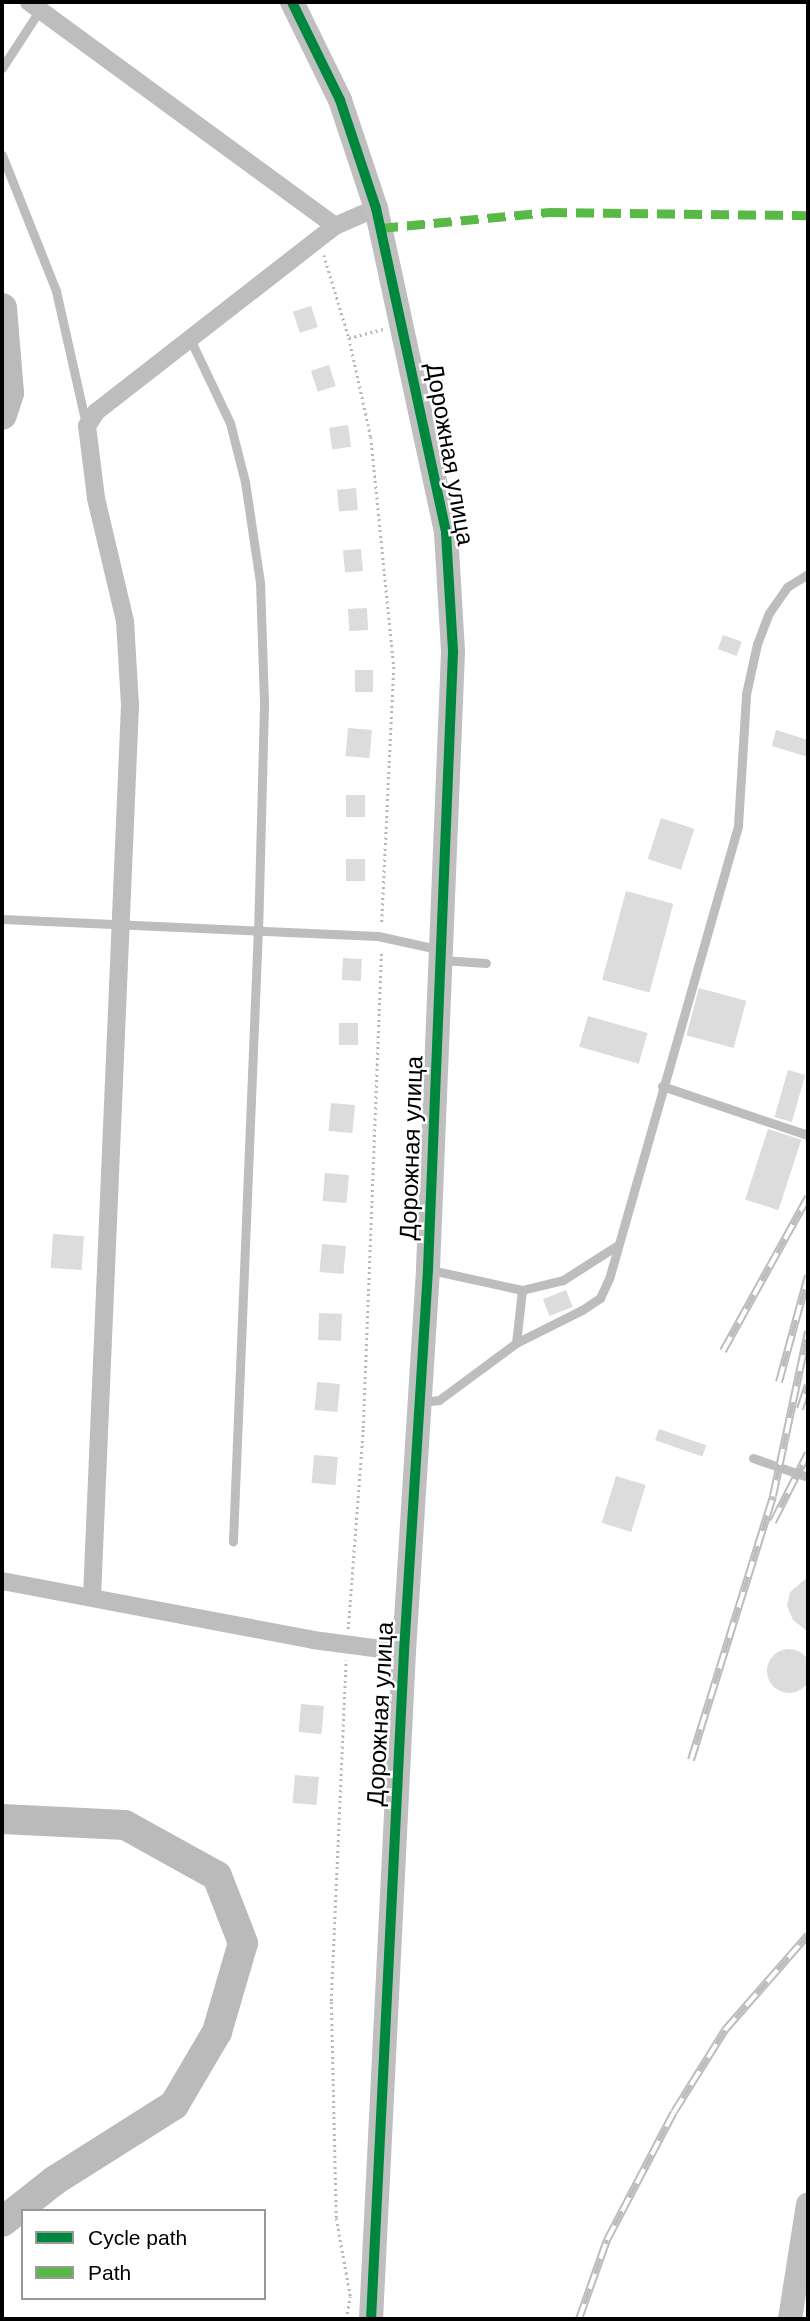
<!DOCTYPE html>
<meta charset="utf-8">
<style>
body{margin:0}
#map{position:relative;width:810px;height:2321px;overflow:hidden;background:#fff;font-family:Arial,sans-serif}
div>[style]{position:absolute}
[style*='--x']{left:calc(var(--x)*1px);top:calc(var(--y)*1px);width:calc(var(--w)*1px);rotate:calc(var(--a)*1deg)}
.river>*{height:30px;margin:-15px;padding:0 15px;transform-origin:15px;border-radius:15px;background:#bababa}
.building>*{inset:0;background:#dcdcdc;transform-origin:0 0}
.round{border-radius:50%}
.path>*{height:2.5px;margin-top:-1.25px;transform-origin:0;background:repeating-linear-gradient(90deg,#b8b8b8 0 2px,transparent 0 5.5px)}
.lane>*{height:9px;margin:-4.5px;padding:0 4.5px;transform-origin:4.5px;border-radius:4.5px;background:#bdbdbd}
.street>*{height:18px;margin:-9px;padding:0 9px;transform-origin:9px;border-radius:9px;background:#bdbdbd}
.secondary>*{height:24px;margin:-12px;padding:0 12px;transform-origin:12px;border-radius:12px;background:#bfbfbf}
.rail>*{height:8px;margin-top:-4px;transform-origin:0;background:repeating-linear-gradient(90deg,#fff 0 16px,#bdbdbd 0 32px);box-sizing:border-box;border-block:2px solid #bdbdbd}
.quiet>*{height:9px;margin-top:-4.5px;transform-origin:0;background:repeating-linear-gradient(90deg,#58b947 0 18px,transparent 0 27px)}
.cycleway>*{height:10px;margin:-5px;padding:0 5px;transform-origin:5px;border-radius:5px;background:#00873e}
span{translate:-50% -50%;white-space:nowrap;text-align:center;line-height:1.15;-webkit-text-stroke:5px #fff;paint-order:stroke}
.street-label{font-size:24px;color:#000}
.frame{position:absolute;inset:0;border:4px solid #000;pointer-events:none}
.legend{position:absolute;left:21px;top:2209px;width:245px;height:91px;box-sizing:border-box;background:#fff;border:2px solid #999;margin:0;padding:9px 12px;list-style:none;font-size:21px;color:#000}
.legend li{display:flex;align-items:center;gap:14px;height:35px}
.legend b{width:35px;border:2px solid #999}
</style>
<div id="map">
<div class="river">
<div style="--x:2;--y:308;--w:85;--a:85.3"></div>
<div style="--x:9;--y:393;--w:23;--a:108"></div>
<div style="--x:2;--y:1819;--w:123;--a:2.8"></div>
<div style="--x:125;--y:1825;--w:105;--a:29"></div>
<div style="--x:217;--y:1876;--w:72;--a:68.8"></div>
<div style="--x:243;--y:1943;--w:93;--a:106.3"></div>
<div style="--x:217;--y:2032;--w:85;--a:120.5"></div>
<div style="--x:174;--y:2105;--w:142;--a:147.7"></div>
<div style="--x:54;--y:2181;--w:66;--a:141.7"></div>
</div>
<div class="building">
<div style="left:311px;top:306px;width:22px;height:19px;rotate:72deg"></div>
<div style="left:329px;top:365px;width:22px;height:19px;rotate:72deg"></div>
<div style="left:348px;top:425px;width:22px;height:19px;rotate:82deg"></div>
<div style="left:356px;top:488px;width:22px;height:19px;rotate:85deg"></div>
<div style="left:361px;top:549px;width:22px;height:18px;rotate:85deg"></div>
<div style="left:367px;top:608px;width:22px;height:19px;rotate:87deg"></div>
<div style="left:723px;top:635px;width:20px;height:15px;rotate:20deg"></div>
<div style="left:355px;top:670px;width:18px;height:22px"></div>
<div style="left:348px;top:728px;width:24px;height:28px;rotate:5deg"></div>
<div style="clip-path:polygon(776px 730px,808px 740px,808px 757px,772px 746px)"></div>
<div style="left:346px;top:795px;width:19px;height:22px"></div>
<div style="left:661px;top:818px;width:35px;height:43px;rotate:18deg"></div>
<div style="left:346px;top:859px;width:19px;height:22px"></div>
<div style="left:626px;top:891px;width:49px;height:92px;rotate:15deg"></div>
<div style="left:343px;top:958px;width:19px;height:22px;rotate:3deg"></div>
<div style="left:699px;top:988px;width:49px;height:49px;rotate:15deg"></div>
<div style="left:588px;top:1016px;width:62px;height:32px;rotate:16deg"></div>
<div style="left:339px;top:1023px;width:19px;height:22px"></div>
<div style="left:788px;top:1070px;width:18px;height:49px;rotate:16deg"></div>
<div style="left:331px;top:1103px;width:24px;height:28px;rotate:5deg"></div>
<div style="left:768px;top:1129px;width:35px;height:74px;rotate:18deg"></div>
<div style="left:325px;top:1173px;width:24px;height:28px;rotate:5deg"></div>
<div style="left:53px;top:1234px;width:31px;height:34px;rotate:4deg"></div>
<div style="left:322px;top:1244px;width:24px;height:28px;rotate:5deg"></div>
<div style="left:566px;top:1290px;width:18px;height:25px;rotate:68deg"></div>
<div style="left:319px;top:1313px;width:23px;height:27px;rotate:2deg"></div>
<div style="left:317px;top:1382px;width:23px;height:28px;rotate:5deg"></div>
<div style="left:659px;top:1429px;width:50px;height:12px;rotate:19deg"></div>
<div style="left:314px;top:1455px;width:24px;height:28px;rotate:5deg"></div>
<div style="left:616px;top:1476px;width:31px;height:49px;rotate:17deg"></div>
<div style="clip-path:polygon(808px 1577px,808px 1632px,793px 1620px,787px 1606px,790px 1592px)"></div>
<div class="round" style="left:767px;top:1649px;width:44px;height:44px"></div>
<div style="left:301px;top:1704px;width:23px;height:28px;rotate:5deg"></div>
<div style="left:295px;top:1775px;width:24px;height:28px;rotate:5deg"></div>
</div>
<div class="path">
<div style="--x:324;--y:255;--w:87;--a:73.2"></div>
<div style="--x:349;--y:338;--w:101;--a:77.5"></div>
<div style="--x:371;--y:437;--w:231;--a:84.3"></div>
<div style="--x:394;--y:667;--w:256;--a:92.7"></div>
<div style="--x:349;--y:338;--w:35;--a:-15"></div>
<div style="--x:348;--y:1629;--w:202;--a:-85.7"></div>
<div style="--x:363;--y:1428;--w:477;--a:-87.8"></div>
<div style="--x:346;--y:2319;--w:23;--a:-80"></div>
<div style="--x:350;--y:2296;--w:79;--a:-100.2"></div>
<div style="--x:336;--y:2218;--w:217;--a:-91.3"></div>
<div style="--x:331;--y:2001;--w:341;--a:-87.5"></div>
</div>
<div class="lane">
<div style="--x:2;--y:68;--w:68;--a:-57"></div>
<div style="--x:2;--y:155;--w:146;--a:68.3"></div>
<div style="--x:56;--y:291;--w:136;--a:77.3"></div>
<div style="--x:190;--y:339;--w:93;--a:64.5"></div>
<div style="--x:230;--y:423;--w:61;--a:75.7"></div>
<div style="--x:245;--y:482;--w:101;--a:81.5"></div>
<div style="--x:260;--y:582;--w:123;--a:88.1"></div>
<div style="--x:264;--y:705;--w:223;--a:91.5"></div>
<div style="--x:258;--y:928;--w:614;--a:92.34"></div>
<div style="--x:2;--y:919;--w:376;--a:2.6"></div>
<div style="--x:378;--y:936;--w:60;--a:12.4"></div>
<div style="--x:442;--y:960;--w:44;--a:3.9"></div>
<div style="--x:662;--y:1086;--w:154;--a:18.6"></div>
<div style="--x:522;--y:1290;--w:42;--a:-13.7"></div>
<div style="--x:563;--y:1280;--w:65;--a:-32.5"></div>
<div style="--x:516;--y:1343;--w:74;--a:-26.6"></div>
<div style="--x:582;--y:1310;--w:22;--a:-34"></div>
<div style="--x:600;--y:1298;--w:21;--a:-65"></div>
<div style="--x:609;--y:1279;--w:471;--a:-74.1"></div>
<div style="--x:738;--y:826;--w:132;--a:-86.5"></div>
<div style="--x:746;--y:694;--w:51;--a:-77.6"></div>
<div style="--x:757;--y:644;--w:33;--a:-69"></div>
<div style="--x:769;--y:613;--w:32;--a:-55"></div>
<div style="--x:787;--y:587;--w:25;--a:-32"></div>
<div style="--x:422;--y:1402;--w:17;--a:-7"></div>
<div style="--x:439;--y:1400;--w:96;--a:-36.5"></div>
<div style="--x:516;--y:1343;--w:53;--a:-83.5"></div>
<div style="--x:522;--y:1290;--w:93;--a:-167.6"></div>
<div style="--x:753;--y:1458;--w:58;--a:19.1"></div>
</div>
<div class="street">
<div style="--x:29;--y:2;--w:379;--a:36.2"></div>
<div style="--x:2;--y:1581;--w:317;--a:10.7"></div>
<div style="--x:313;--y:1640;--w:92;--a:7.5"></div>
<div style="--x:92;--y:1597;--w:893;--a:-87.56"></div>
<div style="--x:130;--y:705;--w:84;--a:-93.4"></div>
<div style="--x:125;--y:621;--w:126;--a:-103.3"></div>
<div style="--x:96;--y:498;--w:73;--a:-97.1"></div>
<div style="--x:87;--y:426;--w:17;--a:-57"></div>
<div style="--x:96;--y:412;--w:303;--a:-37.9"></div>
<div style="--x:335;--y:226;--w:45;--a:-23.7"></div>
</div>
<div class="secondary">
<div style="--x:292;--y:2;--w:109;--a:63.9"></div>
<div style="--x:340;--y:100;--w:114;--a:71.6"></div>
<div style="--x:376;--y:208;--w:332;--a:77.8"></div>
<div style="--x:446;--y:533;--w:119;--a:86.6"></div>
<div style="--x:453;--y:652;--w:619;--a:92.32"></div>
<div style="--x:428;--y:1270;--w:383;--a:93.6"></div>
<div style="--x:404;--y:1652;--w:668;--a:92.83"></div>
<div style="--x:790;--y:2319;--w:116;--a:-81.1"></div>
</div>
<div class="rail">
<div style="--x:723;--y:1351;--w:176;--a:-61.1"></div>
<div style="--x:779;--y:1382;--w:110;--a:-74.7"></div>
<div style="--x:800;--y:1409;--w:25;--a:-72"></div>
<div style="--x:773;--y:1522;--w:77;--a:-63.1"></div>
<div style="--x:691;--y:1760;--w:276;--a:-72.7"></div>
<div style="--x:773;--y:1496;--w:168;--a:-78"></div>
<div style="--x:579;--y:2319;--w:84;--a:-70.5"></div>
<div style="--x:607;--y:2240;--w:144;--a:-62.4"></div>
<div style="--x:674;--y:2112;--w:97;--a:-58.1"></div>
<div style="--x:725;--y:2030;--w:126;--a:-48.9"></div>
</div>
<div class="quiet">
<div style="--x:380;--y:228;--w:170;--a:-5.4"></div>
<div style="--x:549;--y:212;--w:259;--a:0.7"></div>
</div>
<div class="cycleway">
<div style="--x:292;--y:2;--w:109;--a:63.9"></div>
<div style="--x:340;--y:100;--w:114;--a:71.6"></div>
<div style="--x:376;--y:208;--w:332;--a:77.8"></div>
<div style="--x:446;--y:533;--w:119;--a:86.6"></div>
<div style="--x:453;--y:652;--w:619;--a:92.32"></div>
<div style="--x:428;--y:1270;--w:383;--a:93.6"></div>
<div style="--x:404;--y:1652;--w:668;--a:92.83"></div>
</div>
<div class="street-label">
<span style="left:450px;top:454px;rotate:80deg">Дорожная улица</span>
<span style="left:411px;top:1148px;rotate:-88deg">Дорожная улица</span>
<span style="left:380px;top:1714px;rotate:-87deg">Дорожная улица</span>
</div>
<div class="frame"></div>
<ul class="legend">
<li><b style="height:9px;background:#00873e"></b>Cycle path</li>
<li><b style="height:9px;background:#58b947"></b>Path</li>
</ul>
</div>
